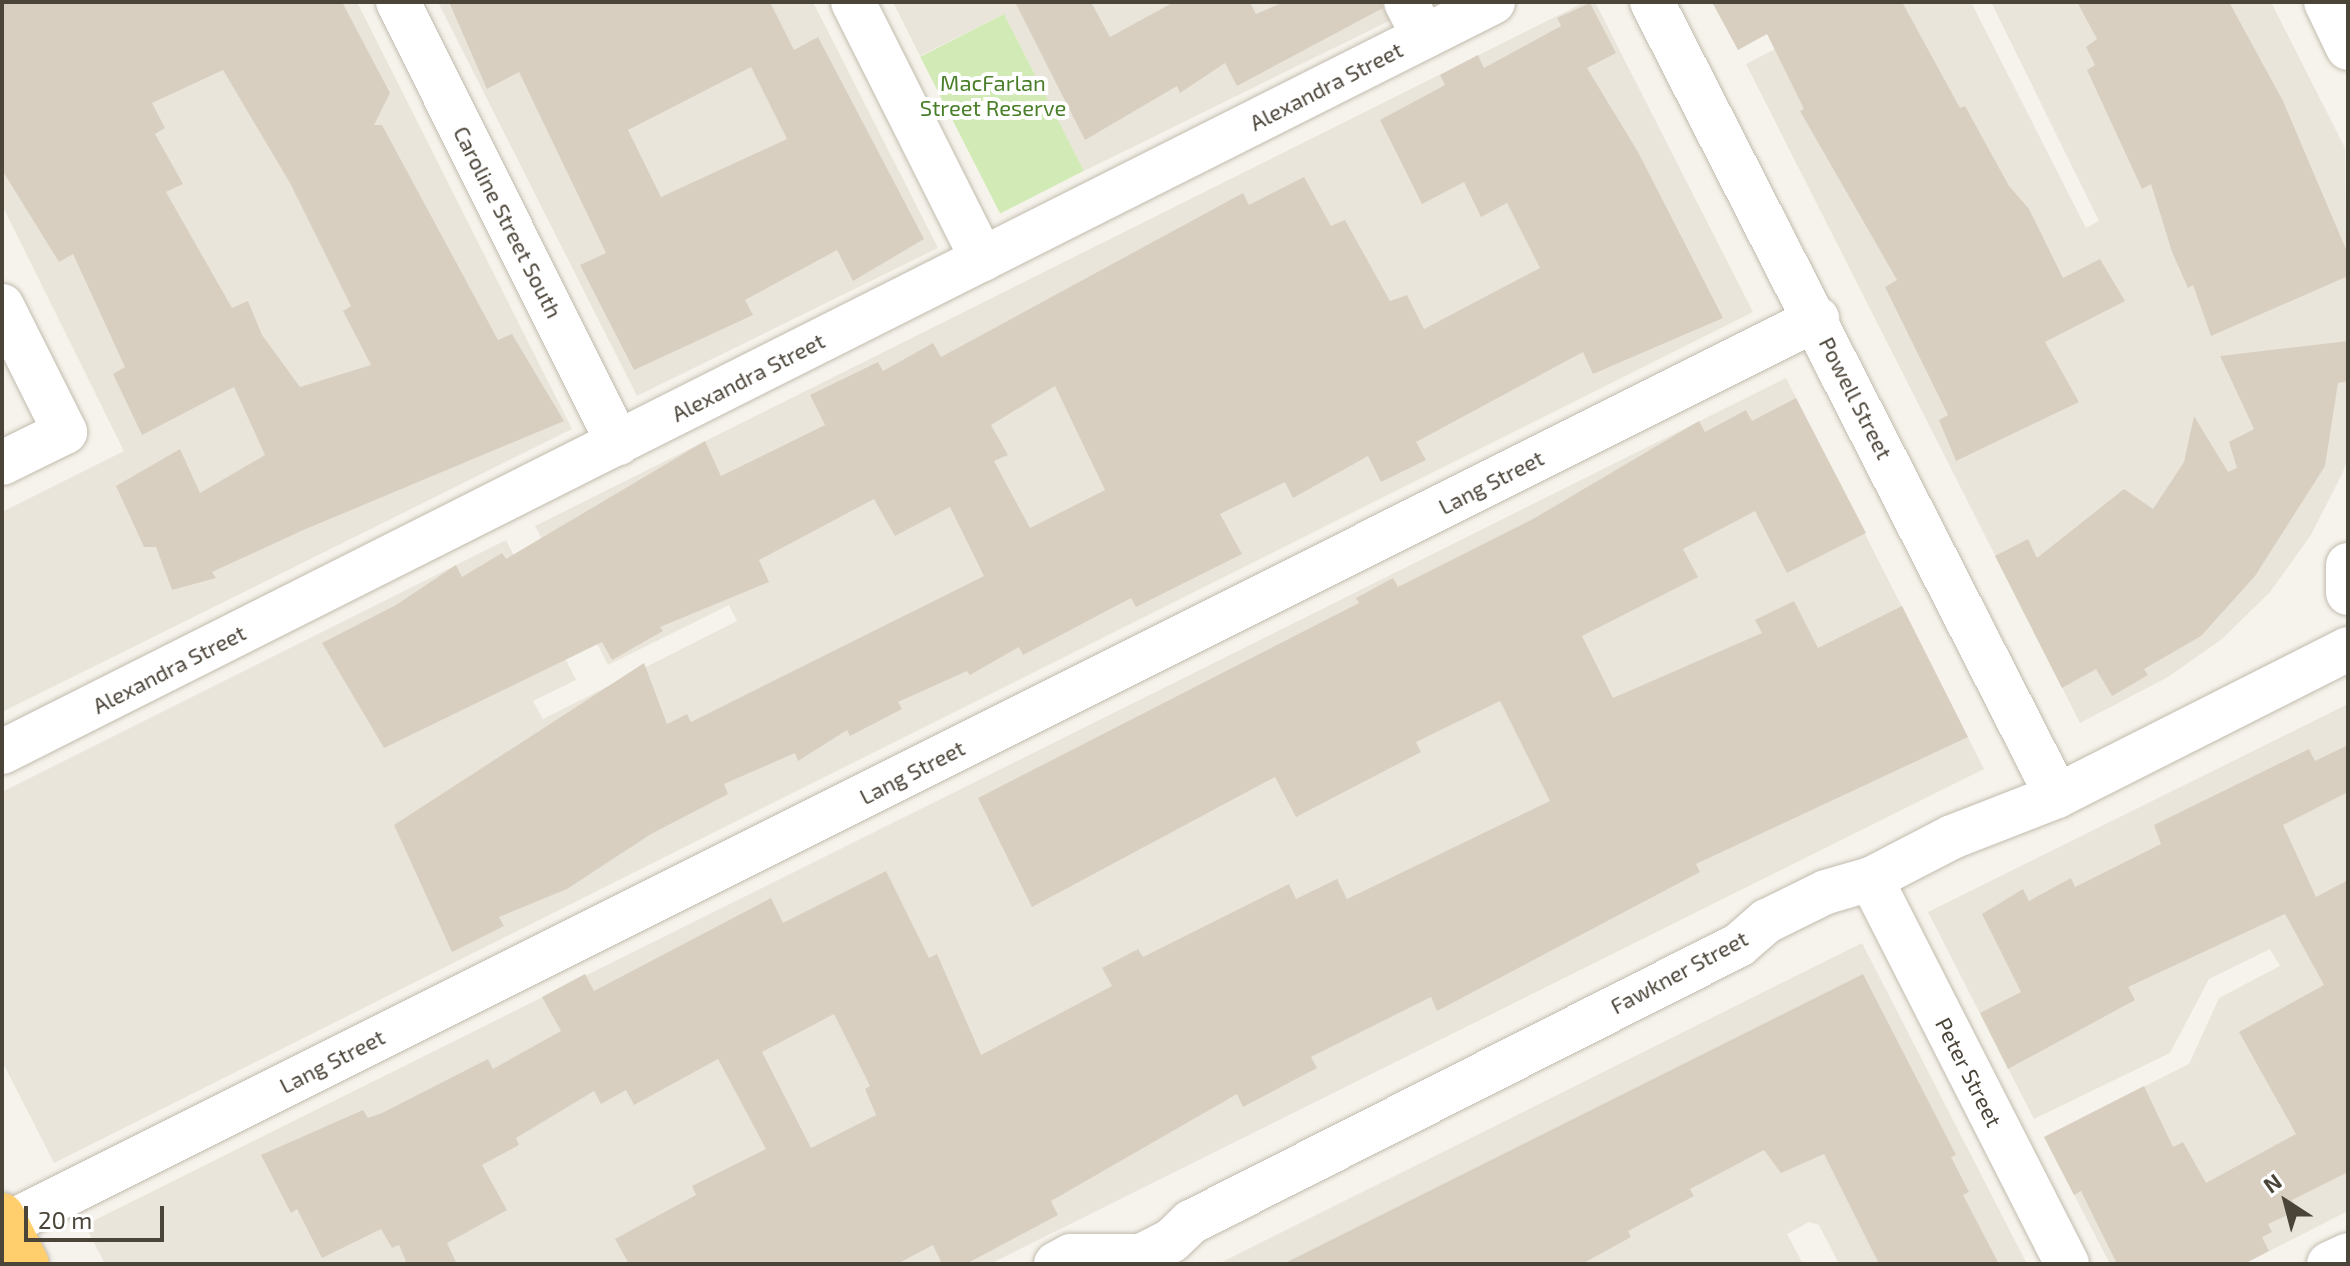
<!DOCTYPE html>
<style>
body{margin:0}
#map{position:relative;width:2350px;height:1266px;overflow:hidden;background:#f6f3ec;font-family:"Exo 2",sans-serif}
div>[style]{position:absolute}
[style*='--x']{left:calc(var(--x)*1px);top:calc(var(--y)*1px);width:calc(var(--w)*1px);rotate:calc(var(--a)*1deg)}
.residential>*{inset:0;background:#eae5da}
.green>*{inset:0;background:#d2eab5;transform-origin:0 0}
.building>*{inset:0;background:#d8cfc1}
.roads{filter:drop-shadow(0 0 2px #c2bbae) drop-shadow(0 0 2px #c2bbae)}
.minor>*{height:44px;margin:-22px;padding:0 22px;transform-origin:22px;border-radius:22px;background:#fff}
.highway>*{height:44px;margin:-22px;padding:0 22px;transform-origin:22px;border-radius:22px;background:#ffcf6e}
span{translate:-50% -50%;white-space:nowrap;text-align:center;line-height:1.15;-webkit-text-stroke:8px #fff;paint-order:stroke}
.park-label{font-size:22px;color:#4a7f2a}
.street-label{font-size:22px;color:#4b4439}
.frame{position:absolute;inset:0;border:4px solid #4b4439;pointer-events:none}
.north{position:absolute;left:2246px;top:1162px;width:80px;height:80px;-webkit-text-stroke:6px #fff;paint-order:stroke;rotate:324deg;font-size:22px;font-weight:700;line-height:32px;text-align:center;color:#4b4439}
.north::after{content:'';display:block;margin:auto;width:28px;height:36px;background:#4b4439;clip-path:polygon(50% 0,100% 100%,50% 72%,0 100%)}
.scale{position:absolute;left:24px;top:1206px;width:140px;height:36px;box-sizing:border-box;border:4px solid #4b4439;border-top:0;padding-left:10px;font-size:24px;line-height:28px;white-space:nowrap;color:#4b4439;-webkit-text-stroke:6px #fff;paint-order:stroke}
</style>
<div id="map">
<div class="residential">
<div style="clip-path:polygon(2px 2px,357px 2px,572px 429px,2px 712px,2px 512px,124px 451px,2px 205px)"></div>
<div style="clip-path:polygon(438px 2px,813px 2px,938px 248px,637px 396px)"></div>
<div style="clip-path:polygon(893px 2px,1382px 2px,1391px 20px,1084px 171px,1004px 14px,920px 56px)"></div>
<div style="clip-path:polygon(1585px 2px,1595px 2px,1753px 312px,54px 1163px,2px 1061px,2px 792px,506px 540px,576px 680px,533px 701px,543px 719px,737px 621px,729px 605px,608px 665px,535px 526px)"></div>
<div style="clip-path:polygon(1867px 2px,1971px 2px,2086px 228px,2099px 221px,1991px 2px,2271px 2px,2345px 148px,2348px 456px,2343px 472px,2311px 535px,2270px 592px,2222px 639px,2168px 677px,2080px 723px,1746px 64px)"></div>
<div style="clip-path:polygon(1786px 378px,1984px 769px,990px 1264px,105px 1264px,85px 1225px)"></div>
<div style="clip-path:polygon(2348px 704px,2348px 1211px,2244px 1264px,2110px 1264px,2044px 1137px,2189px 1064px,2219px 998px,2280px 966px,2270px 949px,2209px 979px,2170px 1053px,2034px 1119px,1928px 912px)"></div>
<div style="clip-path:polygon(1862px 943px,2027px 1264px,1839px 1264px,1819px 1225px,1809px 1222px,1787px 1234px,1803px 1264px,1218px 1264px)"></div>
</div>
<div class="green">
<div style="left:1004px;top:14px;width:176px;height:94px;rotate:63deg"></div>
</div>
<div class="building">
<div style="clip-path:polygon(evenodd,2px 2px,342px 2px,390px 93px,374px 125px,382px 125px,498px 340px,512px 334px,564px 421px,301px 531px,212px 572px,216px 578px,172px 590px,156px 547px,144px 547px,116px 486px,180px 449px,200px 493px,265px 455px,234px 387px,142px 435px,113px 374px,125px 367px,73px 254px,59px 262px,2px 170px,2px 2px,223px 70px,290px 183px,351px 306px,343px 311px,371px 365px,300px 387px,262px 335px,248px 301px,232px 308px,166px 192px,183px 184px,155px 134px,165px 128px,152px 103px,223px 70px)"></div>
<div style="clip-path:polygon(evenodd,449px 2px,770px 2px,794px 50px,818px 37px,924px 239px,853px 281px,837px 250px,745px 300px,753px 315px,634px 370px,580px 265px,606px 253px,519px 72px,487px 89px,449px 2px,751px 67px,787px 139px,661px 197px,628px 130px,751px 67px)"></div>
<div style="clip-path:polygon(1015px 2px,1091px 2px,1110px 37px,1174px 2px,1250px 2px,1256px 14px,1284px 2px,1381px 2px,1383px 8px,1237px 86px,1225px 63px,1180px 93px,1177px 86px,1085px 140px)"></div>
<div style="clip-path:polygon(1712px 2px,1902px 2px,1960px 108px,1965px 106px,2009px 186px,2029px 209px,2063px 278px,2100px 259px,2125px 301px,2045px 342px,2079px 402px,1956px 461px,1939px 420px,1948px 415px,1885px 287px,1897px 280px,1800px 111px,1804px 109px,1767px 34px,1738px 50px)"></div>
<div style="clip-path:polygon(2077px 2px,2229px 2px,2283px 101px,2348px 254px,2348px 276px,2211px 336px,2193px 285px,2188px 288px,2172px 252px,2151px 184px,2142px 189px,2087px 70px,2095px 65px,2086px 47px,2097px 39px)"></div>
<div style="clip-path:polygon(evenodd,1590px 3px,1616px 53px,1587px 68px,1638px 152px,1723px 318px,1593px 374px,1583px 352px,1416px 442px,1426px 460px,1381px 482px,1368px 456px,1293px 498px,1285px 482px,1220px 514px,1242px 554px,1136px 607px,1131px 598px,1023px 655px,1019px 647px,970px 675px,967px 671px,898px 702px,902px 709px,850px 736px,847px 730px,798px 761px,795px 753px,724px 784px,728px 794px,651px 834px,567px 889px,499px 917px,504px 926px,452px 952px,394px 825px,644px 663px,667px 724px,687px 714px,691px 722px,984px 576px,950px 507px,895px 536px,874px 499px,759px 560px,769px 582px,660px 627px,663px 631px,612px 660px,602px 642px,384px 748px,322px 643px,396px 605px,456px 565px,462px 577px,502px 553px,506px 559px,705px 441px,721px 476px,825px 425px,810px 395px,878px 362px,883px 371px,933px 343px,941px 357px,1243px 193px,1249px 205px,1304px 177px,1331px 226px,1345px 220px,1390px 301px,1407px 295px,1424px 329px,1540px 268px,1507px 203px,1481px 217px,1464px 182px,1422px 204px,1380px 120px,1445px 85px,1440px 75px,1478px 55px,1484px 68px,1561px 26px,1557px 18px,1590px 3px,1055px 386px,1105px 490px,1030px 528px,994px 461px,1008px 455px,991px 425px,1055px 386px)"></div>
<div style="clip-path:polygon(2348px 341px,2348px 381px,2338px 383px,2325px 466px,2255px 576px,2201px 636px,2144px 669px,2148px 675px,2112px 696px,2096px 669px,2062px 688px,1995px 556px,2028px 539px,2037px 558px,2124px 489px,2153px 509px,2184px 462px,2194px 416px,2228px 472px,2237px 468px,2229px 442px,2254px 429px,2220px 356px)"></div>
<div style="clip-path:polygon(evenodd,1796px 398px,1866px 533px,1787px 573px,1755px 511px,1683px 549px,1698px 577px,1582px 636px,1613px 698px,1762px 633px,1755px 620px,1794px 601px,1818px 648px,1902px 606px,1968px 737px,1696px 864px,1700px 872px,1437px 1011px,1431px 997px,1311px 1057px,1317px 1068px,1243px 1107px,1237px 1094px,1051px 1201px,1058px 1215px,966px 1264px,942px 1264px,933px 1245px,897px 1264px,629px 1264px,615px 1239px,696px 1195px,692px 1186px,766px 1149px,718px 1059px,634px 1105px,626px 1090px,601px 1104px,594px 1091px,516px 1138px,519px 1145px,482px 1165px,507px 1210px,447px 1243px,457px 1264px,407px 1264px,399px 1245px,392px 1248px,381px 1229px,322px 1258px,297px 1209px,291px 1213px,261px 1155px,363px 1110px,368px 1118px,382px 1113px,488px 1059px,493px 1069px,561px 1031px,542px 997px,585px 974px,594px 991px,771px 898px,783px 923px,886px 871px,929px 958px,937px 954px,981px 1055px,1112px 986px,1102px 968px,1138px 949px,1143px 957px,1289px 884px,1296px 899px,1337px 879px,1347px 899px,1550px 801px,1500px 701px,1416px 742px,1421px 752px,1296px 817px,1275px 777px,1032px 907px,978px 798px,1359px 603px,1356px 598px,1393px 578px,1398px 587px,1533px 519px,1699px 421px,1705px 432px,1746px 410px,1752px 421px,1796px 398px,834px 1014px,870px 1086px,865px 1089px,876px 1115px,811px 1148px,762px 1052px,834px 1014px)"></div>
<div style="clip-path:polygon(2348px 745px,2348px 792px,2283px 825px,2316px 897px,2348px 880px,2348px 1172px,2292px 1200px,2298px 1210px,2268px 1224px,2272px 1232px,2262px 1237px,2269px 1251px,2244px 1264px,2117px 1264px,2081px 1191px,2074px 1195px,2044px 1137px,2144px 1086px,2173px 1147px,2183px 1142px,2206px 1183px,2296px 1134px,2239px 1032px,2324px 985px,2285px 914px,2128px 987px,2135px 1000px,2008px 1069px,1980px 1013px,2021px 992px,1982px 914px,2023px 889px,2029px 901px,2071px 878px,2075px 887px,2161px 844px,2154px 825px,2309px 749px,2315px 761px)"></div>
<div style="clip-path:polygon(1863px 974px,1956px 1155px,1951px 1157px,1969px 1192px,1963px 1195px,1999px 1264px,1879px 1264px,1824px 1154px,1781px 1173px,1764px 1150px,1690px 1189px,1694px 1196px,1628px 1231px,1631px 1237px,1582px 1264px,1283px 1264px)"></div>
</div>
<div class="roads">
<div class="minor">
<div style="--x:398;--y:2;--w:493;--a:63.5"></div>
<div style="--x:853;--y:2;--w:288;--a:63.3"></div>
<div style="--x:1406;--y:2;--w:39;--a:63"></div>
<div style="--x:1652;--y:2;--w:891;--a:62.97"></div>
<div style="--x:2326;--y:2;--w:51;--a:64.4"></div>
<div style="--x:2;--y:306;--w:141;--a:63.4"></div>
<div style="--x:65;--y:432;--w:70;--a:153.8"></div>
<div style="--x:2348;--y:565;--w:28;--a:90"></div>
<div style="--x:2;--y:752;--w:1669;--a:-26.7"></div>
<div style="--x:1871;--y:879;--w:432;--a:63"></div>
<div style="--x:7;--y:1224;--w:2024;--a:-26.57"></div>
<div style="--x:1056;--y:1264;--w:17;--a:-28"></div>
<div style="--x:1071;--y:1256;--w:70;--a:0"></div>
<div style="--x:1141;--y:1256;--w:34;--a:-27"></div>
<div style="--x:1171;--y:1241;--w:28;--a:-44"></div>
<div style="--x:1191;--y:1222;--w:614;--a:-26.82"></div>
<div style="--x:1739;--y:945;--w:37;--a:-41"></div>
<div style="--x:1767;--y:921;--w:66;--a:-26.2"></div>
<div style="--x:1826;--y:892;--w:47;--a:-16.1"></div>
<div style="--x:1871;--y:879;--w:91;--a:-27.4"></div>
<div style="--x:1952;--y:837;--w:113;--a:-21.3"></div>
<div style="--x:2057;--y:796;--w:326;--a:-26.8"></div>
<div style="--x:2329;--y:1264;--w:21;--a:-25"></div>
</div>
<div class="highway">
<div style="--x:2;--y:1215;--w:55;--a:63"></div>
</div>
</div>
<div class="park-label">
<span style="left:993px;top:95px">MacFarlan<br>Street Reserve</span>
</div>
<div class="street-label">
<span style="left:1326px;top:86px;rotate:-27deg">Alexandra Street</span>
<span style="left:508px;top:222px;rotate:63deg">Caroline Street South</span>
<span style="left:748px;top:377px;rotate:-27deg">Alexandra Street</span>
<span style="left:1856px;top:398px;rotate:63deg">Powell Street</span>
<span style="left:1491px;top:482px;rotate:-27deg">Lang Street</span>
<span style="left:169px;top:669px;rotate:-27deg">Alexandra Street</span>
<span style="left:912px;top:772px;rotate:-27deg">Lang Street</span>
<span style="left:1679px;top:972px;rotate:-28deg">Fawkner Street</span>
<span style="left:332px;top:1061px;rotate:-27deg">Lang Street</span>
<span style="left:1969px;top:1072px;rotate:63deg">Peter Street</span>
</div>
<div class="frame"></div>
<div class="north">N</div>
<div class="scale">20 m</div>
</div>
